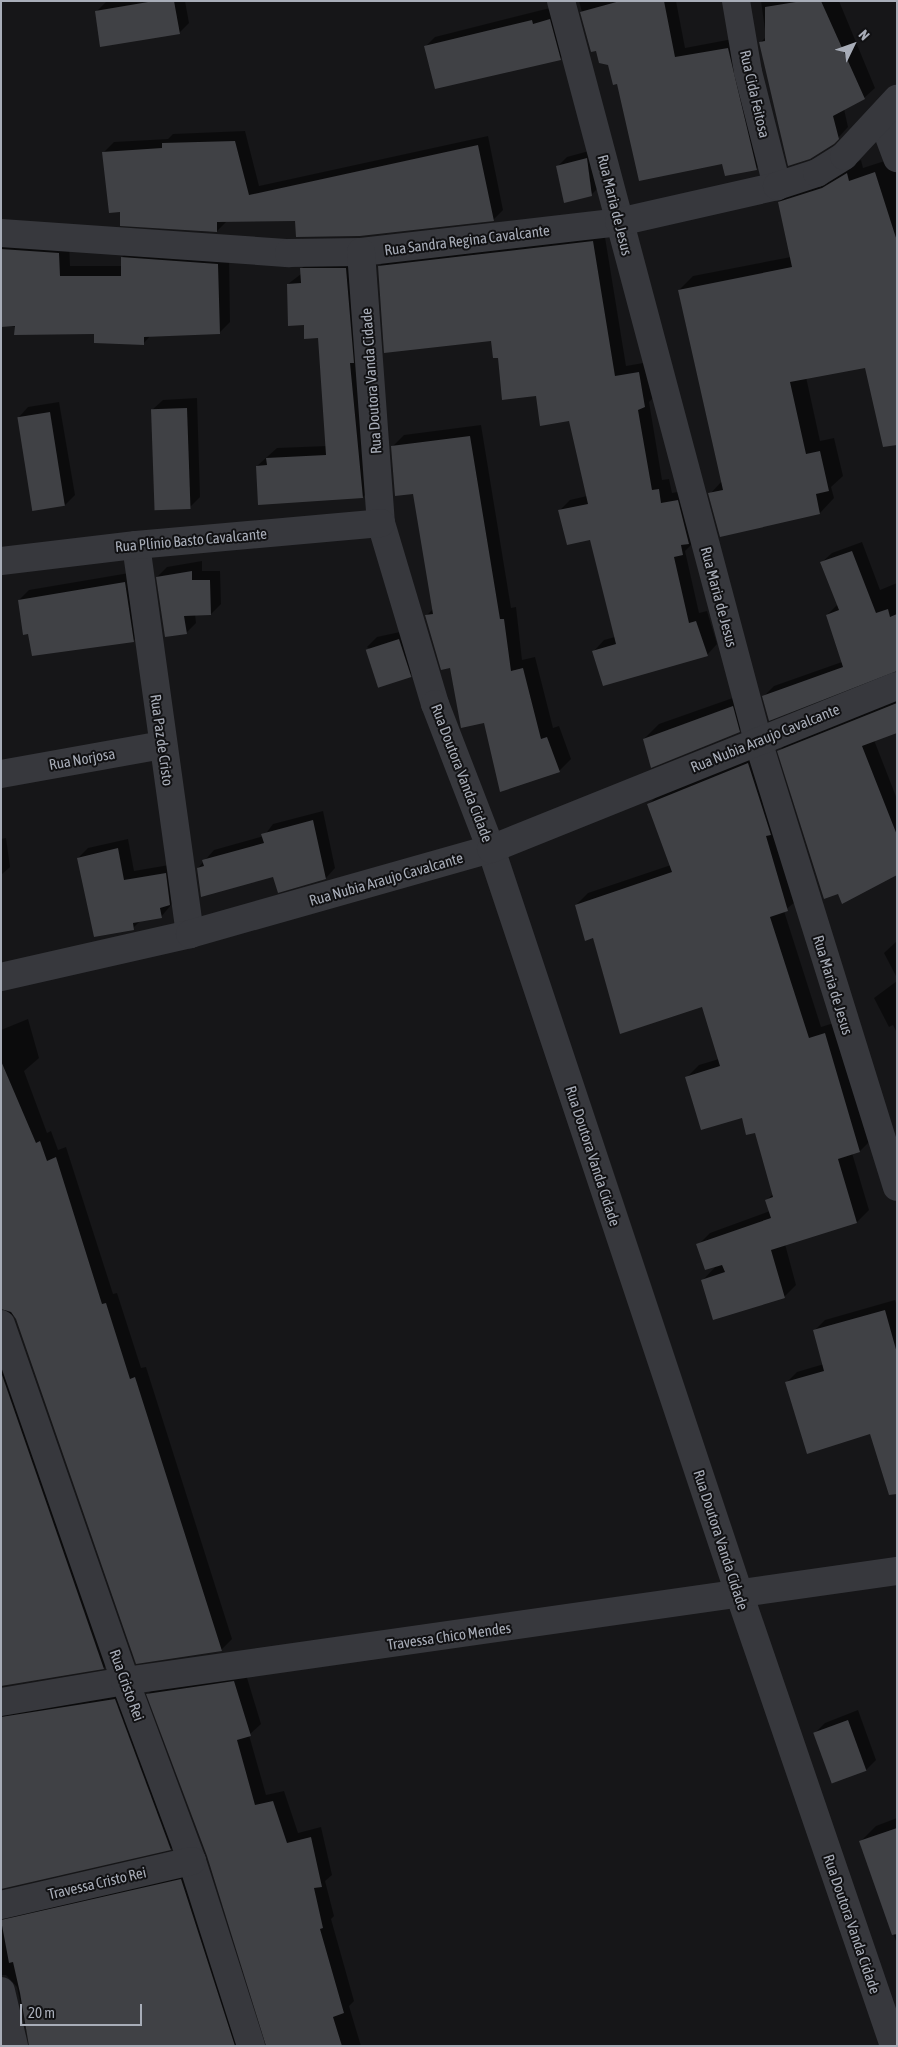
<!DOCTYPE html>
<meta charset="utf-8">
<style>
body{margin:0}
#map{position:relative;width:898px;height:2047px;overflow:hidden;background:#161618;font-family:"Asap Condensed",sans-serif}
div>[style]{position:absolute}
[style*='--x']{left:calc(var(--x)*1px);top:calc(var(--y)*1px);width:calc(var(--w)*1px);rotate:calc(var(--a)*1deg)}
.shadow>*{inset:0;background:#0007}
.building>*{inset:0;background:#404145;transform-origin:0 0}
.street>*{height:28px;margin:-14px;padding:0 14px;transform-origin:14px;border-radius:14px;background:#37383d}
span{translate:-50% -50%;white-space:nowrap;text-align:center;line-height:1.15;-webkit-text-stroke:4px #111113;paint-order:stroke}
.street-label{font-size:15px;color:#a8adb8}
.frame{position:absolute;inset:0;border:2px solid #a8adb8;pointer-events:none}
.north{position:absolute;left:828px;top:20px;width:50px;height:50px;-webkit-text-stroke:4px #111113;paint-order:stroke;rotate:48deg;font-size:14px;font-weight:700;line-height:20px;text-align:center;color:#a8adb8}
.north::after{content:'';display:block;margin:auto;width:18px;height:22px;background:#a8adb8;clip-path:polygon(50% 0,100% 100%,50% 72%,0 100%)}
.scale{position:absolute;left:20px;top:2004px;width:122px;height:22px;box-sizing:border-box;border:2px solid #a8adb8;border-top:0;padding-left:6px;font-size:15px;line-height:18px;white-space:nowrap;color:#a8adb8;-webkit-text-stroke:4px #111113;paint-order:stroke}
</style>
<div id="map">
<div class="shadow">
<div style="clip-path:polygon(107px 1px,185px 1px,189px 23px,179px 33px,97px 11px)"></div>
<div style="clip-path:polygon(579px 1px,676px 1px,685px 48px,738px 38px,766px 158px,756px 169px,723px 162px,618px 83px,609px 64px,596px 49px,592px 50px)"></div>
<div style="clip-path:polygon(761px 1px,839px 1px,875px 88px,864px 98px,844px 109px,848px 127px,838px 138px,760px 43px,766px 37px)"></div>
<div style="clip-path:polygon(558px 6px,570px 49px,560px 59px,425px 47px,435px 37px)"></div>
<div style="clip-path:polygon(245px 131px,259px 186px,488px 136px,503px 210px,493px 220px,227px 221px,217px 231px,121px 211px,104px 152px,114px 142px,168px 139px,173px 134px)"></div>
<div style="clip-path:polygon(596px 149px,602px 184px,592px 194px,557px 167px,567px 157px)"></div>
<div style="clip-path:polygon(897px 157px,897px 387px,866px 367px,806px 377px,820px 441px,834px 438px,843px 476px,831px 487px,834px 498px,820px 513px,721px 535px,710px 494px,722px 481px,679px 290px,693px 276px,791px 257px,779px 202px,793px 188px,837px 174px,861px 160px,863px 168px)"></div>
<div style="clip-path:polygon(604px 231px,626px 366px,649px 362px,655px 396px,649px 402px,662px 480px,669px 479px,672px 493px,688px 490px,693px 543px,685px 551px,699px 613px,707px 611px,717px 644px,707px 655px,594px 651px,604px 640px,615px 637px,591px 538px,560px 510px,570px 500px,587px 496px,570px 419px,537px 394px,499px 356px,492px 339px,379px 266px,390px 256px)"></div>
<div style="clip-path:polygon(1px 239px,69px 242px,70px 266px,122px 266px,122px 257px,133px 247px,229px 253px,230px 322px,219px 333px,151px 335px,143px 344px,96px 332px,1px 326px)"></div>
<div style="clip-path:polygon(356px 258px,373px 487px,363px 497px,259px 504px,257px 466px,277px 448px,327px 446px,319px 337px,305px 324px,288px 284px,301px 274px,301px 269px,311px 259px)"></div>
<div style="clip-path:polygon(197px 398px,200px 497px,189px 508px,152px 410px,163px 400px)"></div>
<div style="clip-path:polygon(59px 402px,75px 495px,65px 505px,19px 417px,28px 407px)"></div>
<div style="clip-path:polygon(481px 425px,511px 608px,516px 607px,522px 660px,535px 657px,553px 728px,559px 726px,571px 759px,559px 771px,485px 722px,451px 666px,426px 616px,433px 609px,414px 493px,392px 447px,404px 435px)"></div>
<div style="clip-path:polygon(862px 542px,880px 590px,897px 583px,897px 671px,764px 696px,774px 686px,842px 662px,827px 615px,838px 604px,821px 563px,832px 553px)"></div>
<div style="clip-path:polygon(202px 561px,202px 571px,220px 571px,221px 604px,211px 614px,195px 614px,196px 623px,186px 633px,157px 577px,167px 567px)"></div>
<div style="clip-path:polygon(135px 572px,143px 631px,133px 641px,29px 633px,19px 600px,29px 590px)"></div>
<div style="clip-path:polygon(409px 630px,420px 666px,410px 675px,367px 647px,377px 637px)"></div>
<div style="clip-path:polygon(747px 693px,753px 717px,739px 731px,644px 739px,659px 724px)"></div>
<div style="clip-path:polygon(897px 698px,897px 732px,874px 740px,897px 799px,897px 874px,779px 751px,789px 741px)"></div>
<div style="clip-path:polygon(760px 751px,800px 898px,784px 911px,821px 1027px,837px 1022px,872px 1139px,860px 1151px,852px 1153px,869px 1210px,857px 1222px,785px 1244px,796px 1285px,784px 1297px,703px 1280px,717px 1265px,698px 1245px,710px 1233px,770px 1211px,767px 1200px,773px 1194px,756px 1131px,743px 1117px,687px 1077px,699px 1065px,719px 1059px,703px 1005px,594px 937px,576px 905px,588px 893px,671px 865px,649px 804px,661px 792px)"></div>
<div style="clip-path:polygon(323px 811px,335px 868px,326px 878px,198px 868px,214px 850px,264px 836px,273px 824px)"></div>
<div style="clip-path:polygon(6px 838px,10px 867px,1px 875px,1px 839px)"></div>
<div style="clip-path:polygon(128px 839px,134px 871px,175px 864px,180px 894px,161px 917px,141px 920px,133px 928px,78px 858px,88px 848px)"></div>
<div style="clip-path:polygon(897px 941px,897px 978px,884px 953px)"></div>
<div style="clip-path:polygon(897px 981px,897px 1033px,893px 1025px,889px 1027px,874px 998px)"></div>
<div style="clip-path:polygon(28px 1019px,39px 1058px,24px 1071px,47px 1133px,51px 1131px,58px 1150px,66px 1147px,113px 1294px,117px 1293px,141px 1368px,146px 1367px,232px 1639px,221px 1650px,17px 1318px,1px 1308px,1px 1030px)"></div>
<div style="clip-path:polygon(895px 1300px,897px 1306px,897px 1456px,871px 1432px,786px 1383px,797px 1372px,824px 1364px,814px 1331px,825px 1320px)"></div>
<div style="clip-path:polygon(1px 1331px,114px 1657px,104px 1668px,1px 1685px)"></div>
<div style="clip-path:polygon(245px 1671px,261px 1724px,249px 1735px,266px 1795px,284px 1791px,298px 1833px,321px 1827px,332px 1875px,325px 1881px,334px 1916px,331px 1919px,354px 2001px,349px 2006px,361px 2046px,266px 2046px,208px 1855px,148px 1694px,159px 1683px)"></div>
<div style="clip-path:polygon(126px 1688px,181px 1838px,171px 1849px,1px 1888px,1px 1702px)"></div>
<div style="clip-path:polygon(858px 1710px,876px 1760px,866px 1770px,815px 1733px,825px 1723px)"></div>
<div style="clip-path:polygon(897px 1818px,897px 1944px,860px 1842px,876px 1826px)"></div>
<div style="clip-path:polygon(192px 1869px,253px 2046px,30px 2046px,17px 1987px,6px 1975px,1px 1975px,1px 1903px)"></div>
</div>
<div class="building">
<div style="clip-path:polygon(154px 1px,174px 1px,180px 34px,100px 47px,95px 11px)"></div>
<div style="clip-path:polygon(620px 1px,664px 1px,675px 57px,728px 48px,757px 170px,725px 176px,722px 164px,639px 181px,617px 84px,613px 85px,608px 65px,599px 63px,596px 51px,591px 52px,580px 12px)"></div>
<div style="clip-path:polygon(802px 1px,821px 1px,865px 99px,833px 116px,839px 139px,834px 144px,810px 159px,788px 166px,759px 42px,765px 41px,765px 7px)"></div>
<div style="clip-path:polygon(550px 19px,561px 60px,435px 89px,424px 46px,532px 20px,533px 24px)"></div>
<div style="clip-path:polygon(235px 141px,249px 195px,478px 145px,494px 221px,360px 236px,296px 237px,295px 221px,217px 222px,217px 232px,120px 226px,120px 212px,109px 213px,102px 152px,162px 148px,162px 143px)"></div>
<div style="clip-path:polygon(587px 158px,592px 196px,564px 203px,556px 166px)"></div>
<div style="clip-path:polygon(875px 172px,897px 241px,897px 445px,883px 447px,865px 368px,790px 382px,806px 454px,820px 451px,829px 491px,816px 494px,820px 514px,720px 537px,708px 493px,723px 490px,678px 290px,792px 267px,778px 202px,822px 188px,847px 173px,849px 181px)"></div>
<div style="clip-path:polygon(593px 241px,615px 376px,639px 372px,645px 407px,638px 410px,652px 490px,659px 489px,661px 503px,678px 500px,689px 544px,681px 545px,683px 555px,674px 557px,689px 623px,696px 621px,708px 656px,603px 686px,592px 651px,616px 644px,590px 540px,567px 545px,558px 510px,588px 504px,569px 421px,540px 426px,536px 396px,502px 400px,498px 358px,493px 358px,491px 341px,384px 353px,378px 266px)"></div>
<div style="clip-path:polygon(1px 249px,59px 253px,60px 276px,121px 276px,121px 257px,218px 264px,220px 334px,144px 337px,144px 345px,94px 343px,94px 334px,14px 335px,15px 326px,1px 327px)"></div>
<div style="clip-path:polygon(300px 268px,346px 268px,354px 363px,350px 363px,363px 498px,258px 505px,256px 466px,267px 465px,266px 458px,326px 455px,318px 338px,304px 339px,304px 325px,288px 326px,287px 284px,301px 283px)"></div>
<div style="left:187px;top:408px;width:101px;height:36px;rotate:88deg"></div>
<div style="left:50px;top:412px;width:95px;height:33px;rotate:81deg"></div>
<div style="clip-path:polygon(470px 436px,500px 619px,504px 619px,511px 671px,523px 668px,541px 739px,547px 737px,560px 772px,500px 792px,484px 723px,461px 728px,450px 668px,441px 670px,425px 615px,433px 614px,413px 494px,395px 496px,391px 446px)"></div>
<div style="clip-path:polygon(852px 551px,876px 613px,888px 609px,890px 617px,897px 614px,897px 671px,769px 721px,762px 696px,843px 667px,826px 615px,839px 610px,820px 562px)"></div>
<div style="clip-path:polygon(192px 571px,192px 580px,210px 580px,211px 615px,184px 616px,187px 634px,165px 637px,156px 577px)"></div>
<div style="clip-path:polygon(125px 582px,134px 642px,32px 656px,28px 634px,23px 635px,18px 600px)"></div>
<div style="left:399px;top:639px;width:40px;height:35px;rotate:72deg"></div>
<div style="clip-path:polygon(897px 703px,897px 733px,862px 746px,897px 835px,897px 875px,842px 904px,838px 894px,824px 899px,777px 751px)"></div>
<div style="clip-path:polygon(733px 706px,740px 732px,651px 768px,643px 739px)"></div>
<div style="clip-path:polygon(748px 763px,771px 835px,766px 836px,788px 911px,770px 917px,809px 1038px,825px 1033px,860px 1152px,838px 1159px,857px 1223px,771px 1250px,785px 1298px,713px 1320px,701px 1280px,725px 1272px,722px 1265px,705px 1270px,696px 1244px,771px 1218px,765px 1200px,773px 1197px,755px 1133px,746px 1135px,742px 1118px,701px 1130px,685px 1077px,720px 1066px,702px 1007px,620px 1034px,593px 938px,585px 941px,575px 905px,672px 872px,647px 804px)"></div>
<div style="clip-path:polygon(313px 820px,326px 879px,278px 893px,273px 877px,201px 897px,197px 868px,204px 866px,202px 860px,264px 843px,261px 834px)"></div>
<div style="clip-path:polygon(118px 848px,124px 880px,166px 873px,170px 905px,160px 908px,162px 918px,133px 923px,134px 930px,94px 937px,77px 858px)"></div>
<div style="clip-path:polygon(1px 1061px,36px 1143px,40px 1141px,47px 1161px,56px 1157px,102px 1304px,106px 1303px,130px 1379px,135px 1377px,222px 1651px,136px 1664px,16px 1319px,11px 1312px,1px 1309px)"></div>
<div style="clip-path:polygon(885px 1310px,897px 1353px,897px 1494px,889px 1495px,870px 1434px,807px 1454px,785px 1382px,824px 1371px,813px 1330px)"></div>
<div style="clip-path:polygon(1px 1372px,104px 1669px,1px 1686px)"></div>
<div style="clip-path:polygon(234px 1681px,251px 1736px,237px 1740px,255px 1805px,273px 1801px,287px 1843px,311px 1837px,322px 1887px,314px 1888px,323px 1928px,320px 1929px,344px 2013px,333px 2017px,342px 2046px,266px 2046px,207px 1856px,146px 1694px)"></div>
<div style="clip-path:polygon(115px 1699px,171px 1850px,1px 1889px,1px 1717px)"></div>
<div style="left:848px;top:1720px;width:54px;height:37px;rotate:70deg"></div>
<div style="clip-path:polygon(897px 1828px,897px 1934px,892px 1935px,859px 1841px)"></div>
<div style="clip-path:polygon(181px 1879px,235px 2046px,29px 2046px,20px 1993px,13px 1962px,9px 1963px,1px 1920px)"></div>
</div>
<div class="street">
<div style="--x:561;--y:1;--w:766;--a:75.09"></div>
<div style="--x:758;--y:741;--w:467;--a:72.7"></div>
<div style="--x:736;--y:1;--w:72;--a:80.4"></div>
<div style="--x:748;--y:72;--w:118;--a:75.7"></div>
<div style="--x:882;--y:118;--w:43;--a:69.4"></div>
<div style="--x:1;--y:233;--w:289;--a:4"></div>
<div style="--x:289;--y:253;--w:72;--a:-0.8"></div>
<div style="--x:361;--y:252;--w:260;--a:-6.6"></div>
<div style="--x:619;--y:222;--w:162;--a:-12.8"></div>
<div style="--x:777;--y:186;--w:42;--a:-18"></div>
<div style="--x:817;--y:173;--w:32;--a:-32"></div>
<div style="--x:844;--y:156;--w:78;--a:-47.1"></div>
<div style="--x:361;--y:252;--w:272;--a:85.8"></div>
<div style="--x:381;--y:523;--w:189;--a:73.4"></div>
<div style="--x:435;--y:704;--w:155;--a:68.9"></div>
<div style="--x:491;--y:849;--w:787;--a:71.57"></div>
<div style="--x:740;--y:1596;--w:476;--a:71.1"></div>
<div style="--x:136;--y:545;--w:393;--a:82.1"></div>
<div style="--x:1;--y:561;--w:136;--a:-6.8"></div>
<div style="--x:136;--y:545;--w:246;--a:-5.1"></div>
<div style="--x:1;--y:774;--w:164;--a:-10.2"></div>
<div style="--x:1;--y:977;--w:194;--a:-12.8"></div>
<div style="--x:190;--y:934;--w:313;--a:-15.8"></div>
<div style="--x:491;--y:849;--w:437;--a:-21.9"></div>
<div style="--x:1;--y:1324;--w:378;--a:70.8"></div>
<div style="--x:125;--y:1681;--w:192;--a:69.6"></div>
<div style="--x:192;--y:1861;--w:194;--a:72.3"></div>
<div style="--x:1;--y:1702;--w:126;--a:-9.6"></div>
<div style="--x:125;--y:1681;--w:780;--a:-8.11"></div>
<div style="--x:1;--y:1905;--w:196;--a:-13"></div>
<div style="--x:1;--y:1991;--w:57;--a:76.7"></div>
</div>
<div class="street-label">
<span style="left:755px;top:94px;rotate:77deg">Rua Cida Feitosa</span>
<span style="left:615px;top:205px;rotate:76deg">Rua Maria de Jesus</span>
<span style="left:467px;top:240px;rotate:-7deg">Rua Sandra Regina Cavalcante</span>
<span style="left:371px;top:381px;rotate:-94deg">Rua Doutora Vanda Cidade</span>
<span style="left:191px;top:540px;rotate:-5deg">Rua Plínio Basto Cavalcante</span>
<span style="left:719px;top:597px;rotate:75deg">Rua Maria de Jesus</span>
<span style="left:765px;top:738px;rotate:-22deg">Rua Nubia Araujo Cavalcante</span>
<span style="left:162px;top:740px;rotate:82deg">Rua Paz de Cristo</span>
<span style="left:82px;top:759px;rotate:-10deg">Rua Norjosa</span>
<span style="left:462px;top:773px;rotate:69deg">Rua Doutora Vanda Cidade</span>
<span style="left:386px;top:879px;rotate:-16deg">Rua Nubia Araujo Cavalcante</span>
<span style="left:833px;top:985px;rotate:73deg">Rua Maria de Jesus</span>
<span style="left:593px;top:1156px;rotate:72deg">Rua Doutora Vanda Cidade</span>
<span style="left:721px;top:1540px;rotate:72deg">Rua Doutora Vanda Cidade</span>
<span style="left:449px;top:1636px;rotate:-8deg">Travessa Chico Mendes</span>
<span style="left:127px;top:1685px;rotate:70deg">Rua Cristo Rei</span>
<span style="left:97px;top:1883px;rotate:-13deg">Travessa Cristo Rei</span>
<span style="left:852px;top:1924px;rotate:71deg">Rua Doutora Vanda Cidade</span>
</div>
<div class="frame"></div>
<div class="north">N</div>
<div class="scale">20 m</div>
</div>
